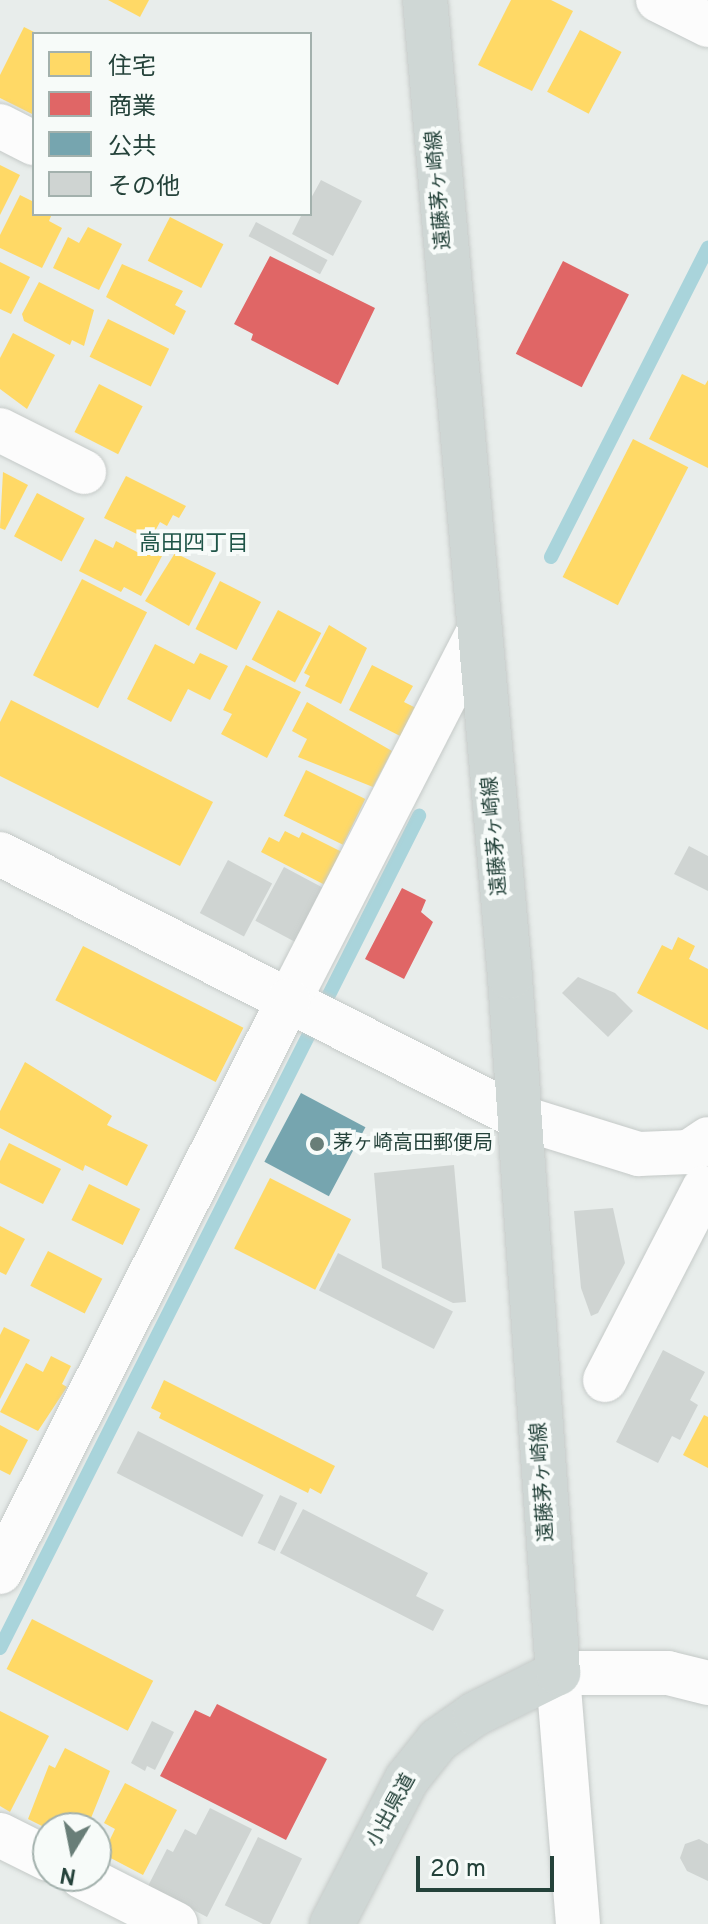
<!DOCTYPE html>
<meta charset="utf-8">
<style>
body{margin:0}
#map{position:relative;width:708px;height:1924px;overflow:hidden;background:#e8edeb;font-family:Overpass,"Noto Sans JP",sans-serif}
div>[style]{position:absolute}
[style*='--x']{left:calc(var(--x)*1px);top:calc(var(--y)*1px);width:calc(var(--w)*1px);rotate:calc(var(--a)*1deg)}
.homes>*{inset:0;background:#ffd966;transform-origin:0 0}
.shops>*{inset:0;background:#e06666;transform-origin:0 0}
.public>*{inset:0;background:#76a5af;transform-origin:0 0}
.stream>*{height:14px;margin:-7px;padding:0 7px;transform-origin:7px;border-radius:7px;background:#a9d4db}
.building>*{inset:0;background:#cfd4d2;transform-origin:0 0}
.roads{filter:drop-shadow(0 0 2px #c5cac8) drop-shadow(0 0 2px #c5cac8)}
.minor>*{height:44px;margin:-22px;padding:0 22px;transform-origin:22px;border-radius:22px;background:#fcfcfc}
.major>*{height:44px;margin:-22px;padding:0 22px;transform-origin:22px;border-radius:22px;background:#cfd7d5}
.dots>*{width:22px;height:22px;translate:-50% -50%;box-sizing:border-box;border:4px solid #f7fbf9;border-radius:50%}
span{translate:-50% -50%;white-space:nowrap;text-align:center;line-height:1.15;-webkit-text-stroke:8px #f7fbf9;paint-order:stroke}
.street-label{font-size:20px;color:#24423a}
.poi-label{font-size:20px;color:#24423a}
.left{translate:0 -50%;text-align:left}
.neighbourhood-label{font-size:22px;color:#1f5548}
.legend{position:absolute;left:32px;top:32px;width:280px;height:184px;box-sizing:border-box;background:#f7fbf9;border:2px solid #a3b1ad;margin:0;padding:10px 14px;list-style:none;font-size:24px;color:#24423a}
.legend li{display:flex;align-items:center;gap:16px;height:40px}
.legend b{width:40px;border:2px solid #a3b1ad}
.north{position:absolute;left:32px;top:1812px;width:80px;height:80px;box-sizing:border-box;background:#f7fbf9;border:2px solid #a3b1ad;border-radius:50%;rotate:190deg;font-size:22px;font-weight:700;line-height:32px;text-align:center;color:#24423a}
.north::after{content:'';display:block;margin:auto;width:28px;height:36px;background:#697e78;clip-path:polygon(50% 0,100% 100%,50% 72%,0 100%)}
.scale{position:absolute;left:416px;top:1856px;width:138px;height:36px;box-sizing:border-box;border:4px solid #24423a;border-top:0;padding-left:10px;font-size:24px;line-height:28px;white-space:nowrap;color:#24423a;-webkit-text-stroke:6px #f7fbf9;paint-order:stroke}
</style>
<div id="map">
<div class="homes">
<div style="clip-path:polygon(108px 0,149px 0,140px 17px)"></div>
<div style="clip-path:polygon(511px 0,551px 0,573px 11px,532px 91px,478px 65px)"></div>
<div style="clip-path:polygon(24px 27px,34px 32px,34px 115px,0 98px,0 75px)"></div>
<div style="left:580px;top:30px;width:47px;height:70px;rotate:28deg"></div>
<div style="clip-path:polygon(0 165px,20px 175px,0 215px)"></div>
<div style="clip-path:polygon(20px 195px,34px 202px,34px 214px,52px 214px,49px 221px,62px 228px,42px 268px,0 248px,0 235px)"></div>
<div style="left:170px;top:217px;width:60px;height:49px;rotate:27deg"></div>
<div style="clip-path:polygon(88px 227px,122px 244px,99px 290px,53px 268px,68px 237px,79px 243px)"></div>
<div style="clip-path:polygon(0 262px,30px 277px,11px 314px,0 309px)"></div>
<div style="clip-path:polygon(122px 264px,183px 291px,175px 305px,186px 311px,174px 335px,106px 297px)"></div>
<div style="clip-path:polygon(39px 282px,94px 310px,84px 346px,72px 340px,70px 345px,24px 321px,22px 314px)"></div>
<div style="left:108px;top:319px;width:68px;height:42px;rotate:26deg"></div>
<div style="clip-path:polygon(13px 333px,55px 355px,27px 409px,0 389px,0 358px)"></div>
<div style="clip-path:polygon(682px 374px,705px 385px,708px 380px,708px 468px,649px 439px)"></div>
<div style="left:99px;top:384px;width:49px;height:54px;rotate:27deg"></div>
<div style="left:633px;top:439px;width:62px;height:155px;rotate:27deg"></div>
<div style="clip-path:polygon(3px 472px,28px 485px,5px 530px,0 528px)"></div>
<div style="clip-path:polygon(126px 476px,186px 506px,179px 518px,173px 515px,167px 526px,160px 522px,154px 533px,145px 528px,141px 536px,104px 518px)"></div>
<div style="left:37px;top:493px;width:54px;height:49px;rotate:28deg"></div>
<div style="clip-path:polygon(95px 539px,113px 548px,116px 541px,139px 553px,143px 547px,162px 556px,141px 596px,124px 587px,121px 592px,79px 571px)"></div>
<div style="clip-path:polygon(175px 553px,216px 573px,189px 626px,145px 601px)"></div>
<div style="left:82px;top:579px;width:73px;height:108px;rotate:27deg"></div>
<div style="left:220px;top:581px;width:46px;height:54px;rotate:27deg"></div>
<div style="left:278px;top:610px;width:49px;height:56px;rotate:28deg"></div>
<div style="clip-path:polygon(329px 625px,367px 648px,341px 704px,305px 686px,310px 676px,304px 673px)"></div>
<div style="clip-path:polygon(155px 644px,194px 664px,200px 653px,228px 666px,210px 700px,188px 689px,171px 722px,127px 699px)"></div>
<div style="clip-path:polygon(246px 665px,301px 692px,267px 758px,221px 734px,232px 714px,223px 710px)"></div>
<div style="clip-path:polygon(372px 665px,413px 686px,404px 702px,416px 708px,408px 740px,349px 710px)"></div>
<div style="clip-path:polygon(11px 700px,213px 802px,180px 866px,0 776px,0 722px)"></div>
<div style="clip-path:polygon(307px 702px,392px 751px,373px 787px,298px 757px,307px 739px,292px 731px)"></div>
<div style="left:306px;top:770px;width:66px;height:51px;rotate:26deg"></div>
<div style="clip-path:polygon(285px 831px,299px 838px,302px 832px,344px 853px,327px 886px,261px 852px,269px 837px,279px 842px)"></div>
<div style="clip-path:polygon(678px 937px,695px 946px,689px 959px,708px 969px,708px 1030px,637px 993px,662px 945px,672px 950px)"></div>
<div style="left:83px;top:946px;width:180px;height:61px;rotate:27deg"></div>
<div style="clip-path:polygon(25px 1062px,112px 1116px,107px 1125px,148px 1145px,127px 1186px,85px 1165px,83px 1171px,0 1128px,0 1111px)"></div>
<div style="clip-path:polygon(9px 1143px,61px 1169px,43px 1204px,0 1183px,0 1161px)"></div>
<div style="left:270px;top:1178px;width:91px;height:79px;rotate:27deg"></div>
<div style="left:89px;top:1184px;width:57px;height:40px;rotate:26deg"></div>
<div style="clip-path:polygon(0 1226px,25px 1239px,6px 1275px,0 1272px)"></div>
<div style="left:48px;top:1251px;width:61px;height:39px;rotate:27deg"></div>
<div style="clip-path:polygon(4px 1327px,30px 1340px,0 1399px,0 1335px)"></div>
<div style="clip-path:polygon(51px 1356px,71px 1366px,62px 1384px,67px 1387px,38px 1431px,0 1412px,26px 1363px,43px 1372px)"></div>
<div style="clip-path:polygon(164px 1380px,335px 1466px,321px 1494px,310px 1488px,308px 1493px,159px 1418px,161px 1413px,151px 1408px)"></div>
<div style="clip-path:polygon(704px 1415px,708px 1417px,708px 1468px,683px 1455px)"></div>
<div style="clip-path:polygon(0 1425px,28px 1440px,10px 1475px,0 1470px)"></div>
<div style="left:32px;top:1619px;width:136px;height:56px;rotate:27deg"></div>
<div style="clip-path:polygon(0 1711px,49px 1736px,10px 1812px,0 1806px)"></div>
<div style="clip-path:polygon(65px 1748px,110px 1771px,87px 1828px,46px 1828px,28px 1819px,49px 1765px,55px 1768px)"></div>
<div style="clip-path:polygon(125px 1783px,177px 1810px,143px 1875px,103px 1854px,115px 1829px,104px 1823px)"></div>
</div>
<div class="shops">
<div style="clip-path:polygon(270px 256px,375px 308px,338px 385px,251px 340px,253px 334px,234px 324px)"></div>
<div style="left:563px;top:261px;width:74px;height:104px;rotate:27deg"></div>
<div style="clip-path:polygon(402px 888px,426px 900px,421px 912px,433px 922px,404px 979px,365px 959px)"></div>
<div style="clip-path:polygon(217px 1704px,327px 1759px,286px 1840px,160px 1776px,195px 1710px,210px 1717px)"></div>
</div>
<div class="public">
<div style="left:301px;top:1093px;width:73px;height:78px;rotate:28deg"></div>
</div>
<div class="stream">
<div style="--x:551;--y:557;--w:347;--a:-63.1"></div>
<div style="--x:0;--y:1648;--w:932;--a:-63.27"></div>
</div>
<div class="building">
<div style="clip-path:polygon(321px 180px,362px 201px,333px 256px,292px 234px,302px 214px,310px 214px,310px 200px)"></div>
<div style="left:256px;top:222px;width:81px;height:16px;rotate:28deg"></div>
<div style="clip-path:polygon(689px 846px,708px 856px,708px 891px,674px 874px)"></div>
<div style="left:228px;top:860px;width:50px;height:60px;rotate:28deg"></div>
<div style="left:284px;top:867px;width:51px;height:61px;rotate:28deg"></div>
<div style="clip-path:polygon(578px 977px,615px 993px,633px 1011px,608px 1037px,562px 993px)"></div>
<div style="clip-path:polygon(454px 1165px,466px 1302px,453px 1303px,382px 1268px,374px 1173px)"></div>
<div style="clip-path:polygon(613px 1208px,625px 1263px,598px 1313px,591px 1316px,581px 1288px,574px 1211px)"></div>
<div style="left:338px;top:1253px;width:129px;height:42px;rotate:27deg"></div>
<div style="clip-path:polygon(663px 1350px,705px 1372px,690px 1400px,698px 1405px,680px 1440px,672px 1436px,658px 1463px,616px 1442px)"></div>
<div style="left:138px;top:1431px;width:141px;height:47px;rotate:27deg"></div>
<div style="left:280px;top:1495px;width:19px;height:53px;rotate:25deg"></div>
<div style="clip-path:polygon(303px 1509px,428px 1573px,416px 1596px,444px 1610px,433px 1631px,280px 1553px)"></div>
<div style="clip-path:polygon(152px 1721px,174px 1732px,155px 1770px,147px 1766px,145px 1771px,131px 1763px)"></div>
<div style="clip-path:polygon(210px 1808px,252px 1829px,207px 1917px,148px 1886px,167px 1849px,173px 1852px,185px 1829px,196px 1835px)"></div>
<div style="left:258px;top:1837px;width:49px;height:76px;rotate:26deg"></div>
<div style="clip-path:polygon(699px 1839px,708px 1844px,708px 1881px,687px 1871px,680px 1858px,685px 1844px)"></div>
</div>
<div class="roads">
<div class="minor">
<div style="--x:658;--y:0;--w:56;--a:26.6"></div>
<div style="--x:0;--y:126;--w:38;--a:27"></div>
<div style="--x:0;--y:430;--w:94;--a:26.6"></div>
<div style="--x:0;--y:854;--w:579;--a:26.92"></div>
<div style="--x:516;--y:1116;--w:129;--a:17.2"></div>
<div style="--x:639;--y:1154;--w:50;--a:-2.3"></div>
<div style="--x:689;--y:1152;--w:23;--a:-34"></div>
<div style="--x:299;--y:981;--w:390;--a:-62.8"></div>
<div style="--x:605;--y:1380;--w:216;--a:-62.7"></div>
<div style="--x:0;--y:1572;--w:640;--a:-63.23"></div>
<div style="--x:0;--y:1835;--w:54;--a:26.6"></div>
<div style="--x:81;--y:1876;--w:106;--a:26.8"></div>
<div style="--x:578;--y:1924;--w:252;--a:-94.6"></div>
<div style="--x:558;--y:1673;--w:110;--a:0"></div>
<div style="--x:668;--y:1673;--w:41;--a:14"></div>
</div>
<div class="major">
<div style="--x:332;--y:1924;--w:163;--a:-62.7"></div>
<div style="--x:407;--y:1779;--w:50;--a:-51.5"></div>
<div style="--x:438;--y:1740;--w:45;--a:-35.1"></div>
<div style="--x:475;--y:1714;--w:93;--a:-26.3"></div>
<div style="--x:558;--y:1673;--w:698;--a:-93.95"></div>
<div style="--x:510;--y:977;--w:981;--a:-94.97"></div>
</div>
</div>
<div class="dots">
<div style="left:317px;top:1144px;background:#697e78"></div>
</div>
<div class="street-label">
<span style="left:440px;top:190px;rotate:-95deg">遠藤茅ヶ崎線</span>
<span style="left:496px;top:836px;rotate:-95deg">遠藤茅ヶ崎線</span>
<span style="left:544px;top:1482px;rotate:-94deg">遠藤茅ヶ崎線</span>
<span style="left:392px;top:1811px;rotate:-61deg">小出県道</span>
</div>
<div class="poi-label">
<span class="left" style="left:333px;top:1144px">茅ヶ崎高田郵便局</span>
</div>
<div class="neighbourhood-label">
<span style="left:194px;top:545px">高田四丁目</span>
</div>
<ul class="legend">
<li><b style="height:22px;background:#ffd966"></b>住宅</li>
<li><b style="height:22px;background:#e06666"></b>商業</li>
<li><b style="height:22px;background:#76a5af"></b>公共</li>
<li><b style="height:22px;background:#cfd4d2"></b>その他</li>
</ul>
<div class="north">N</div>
<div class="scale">20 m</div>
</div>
